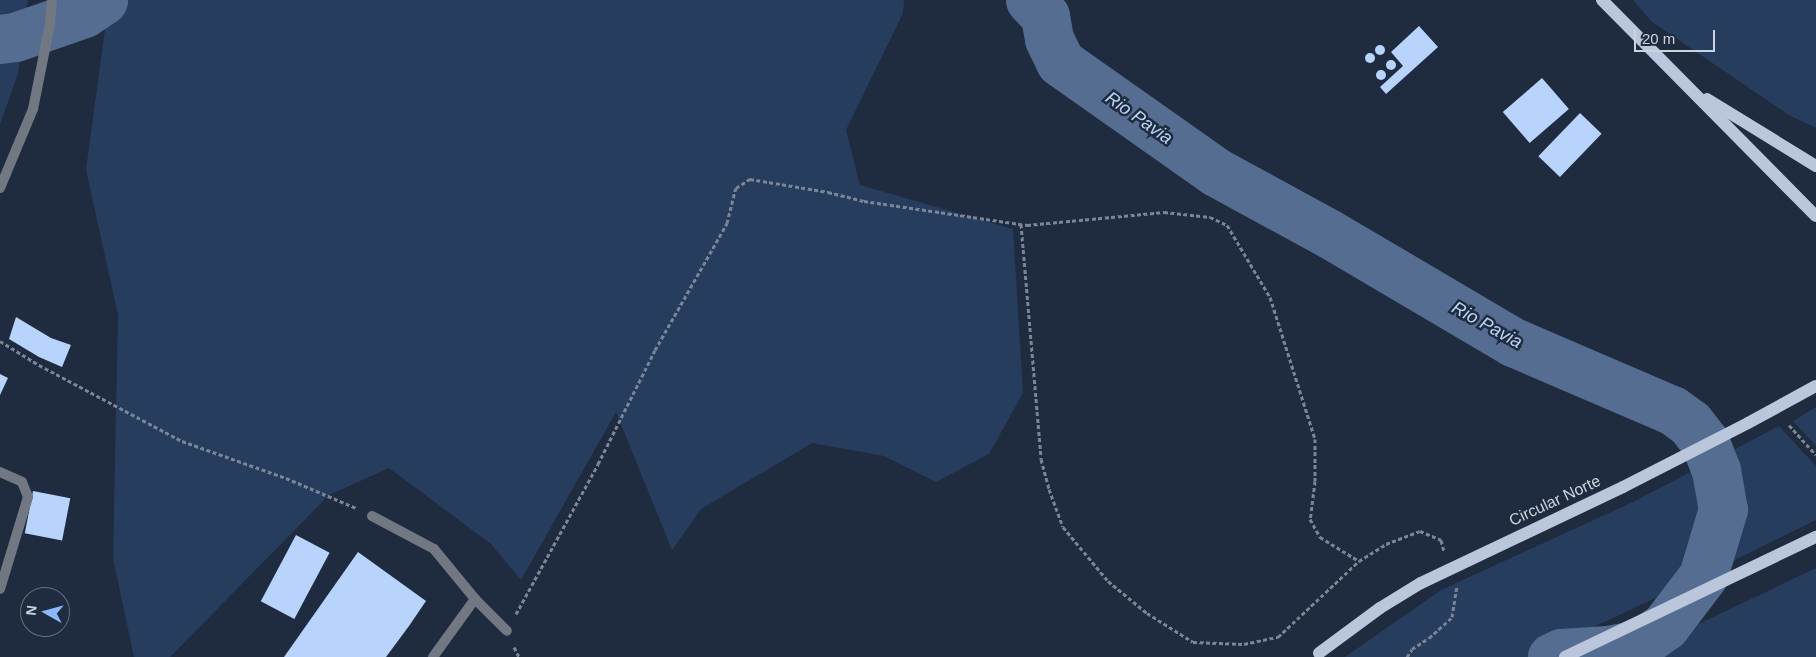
<!DOCTYPE html>
<style>
body{margin:0}
#map{position:relative;width:1816px;height:657px;overflow:hidden;background:#1f2b3e;font-family:Helvetica,sans-serif}
div>[style]{position:absolute}
[style*='--x']{left:calc(var(--x)*1px);top:calc(var(--y)*1px);width:calc(var(--w)*1px);rotate:calc(var(--a)*1deg)}
.green>*{inset:0;background:#273d5e}
.river>*{height:49px;margin:-24.5px;padding:0 24.5px;transform-origin:24.5px;border-radius:24.5px;background:#546d91}
.building>*{inset:0;background:#b8d4fd;transform-origin:0 0}
.round{border-radius:50%}
.path>*{height:3px;margin-top:-1.5px;transform-origin:0;background:repeating-linear-gradient(90deg,#7b8595 0 4px,transparent 0 6.5px)}
.minor>*{height:10px;margin:-5px;padding:0 5px;transform-origin:5px;border-radius:5px;background:#727882}
.tertiary>*{height:10px;margin:-5px;padding:0 5px;transform-origin:5px;border-radius:5px;background:#727882}
.primary>*{height:12px;margin:-6px;padding:0 6px;transform-origin:6px;border-radius:6px;background:#b9c6db}
.primary-bridge>*{height:12px;margin:-6px;padding:0 6px;transform-origin:6px;border-radius:6px;background:#b9c6db}
span{translate:-50% -50%;white-space:nowrap;text-align:center;line-height:1.15;-webkit-text-stroke:5px #1f2b3e;paint-order:stroke}
.street-label{font-size:16px;color:#cbd3df}
.water-label{font-size:18px;color:#bbd4f8;font-style:italic}
.north{position:absolute;left:20px;top:587px;width:50px;height:50px;box-sizing:border-box;background:#1f2b3e;border:1px solid #646e7e;border-radius:50%;rotate:277deg;font-size:14px;font-weight:700;line-height:20px;text-align:center;color:#cbd3df}
.north::after{content:'';display:block;margin:auto;width:18px;height:22px;background:#8cb9fc;clip-path:polygon(50% 0,100% 100%,50% 72%,0 100%)}
.scale{position:absolute;left:1634px;top:30px;width:81px;height:22px;box-sizing:border-box;border:2px solid #cbd3df;border-top:0;padding-left:6px;font-size:15px;line-height:18px;white-space:nowrap;color:#cbd3df;-webkit-text-stroke:4px #1f2b3e;paint-order:stroke}
</style>
<div id="map">
<div class="green">
<div style="clip-path:polygon(0 0,28px 0,18px 74px,0 124px)"></div>
<div style="clip-path:polygon(109px 0,904px 0,903px 13px,846px 130px,860px 185px,1013px 229px,1023px 393px,989px 454px,936px 482px,884px 456px,812px 443px,701px 509px,672px 550px,616px 412px,521px 580px,491px 544px,389px 468px,329px 495px,170px 657px,134px 657px,113px 558px,118px 315px,86px 170px)"></div>
<div style="clip-path:polygon(1633px 0,1816px 0,1816px 128px,1789px 115px,1652px 22px)"></div>
<div style="clip-path:polygon(1816px 407px,1816px 446px,1793px 421px)"></div>
<div style="clip-path:polygon(1779px 426px,1816px 466px,1816px 520px,1703px 576px,1529px 657px,1345px 657px,1441px 590px,1631px 503px)"></div>
<div style="clip-path:polygon(1816px 568px,1816px 657px,1629px 657px)"></div>
</div>
<div class="river">
<div style="--x:1030;--y:0;--w:22;--a:47"></div>
<div style="--x:1045;--y:16;--w:23;--a:80"></div>
<div style="--x:1049;--y:39;--w:25;--a:64"></div>
<div style="--x:1060;--y:62;--w:191;--a:35.2"></div>
<div style="--x:1216;--y:172;--w:128;--a:28.6"></div>
<div style="--x:1328;--y:233;--w:215;--a:30.5"></div>
<div style="--x:1513;--y:342;--w:173;--a:23.2"></div>
<div style="--x:1672;--y:410;--w:22;--a:36"></div>
<div style="--x:1690;--y:423;--w:24;--a:52"></div>
<div style="--x:1705;--y:442;--w:30;--a:69"></div>
<div style="--x:1716;--y:470;--w:40;--a:80"></div>
<div style="--x:1723;--y:509;--w:70;--a:106.6"></div>
<div style="--x:1703;--y:576;--w:63;--a:127.2"></div>
<div style="--x:1665;--y:626;--w:32;--a:145"></div>
<div style="--x:1639;--y:644;--w:32;--a:169"></div>
<div style="--x:1608;--y:650;--w:47;--a:176.3"></div>
<div style="--x:1561;--y:653;--w:10;--a:156"></div>
<div style="--x:0;--y:39;--w:15;--a:-8"></div>
<div style="--x:15;--y:37;--w:73;--a:-19.2"></div>
<div style="--x:84;--y:13;--w:23;--a:-34"></div>
</div>
<div class="building">
<div style="clip-path:polygon(1419px 26px,1438px 47px,1386px 94px,1380px 87px,1403px 66px,1391px 52px)"></div>
<div class="round" style="left:1375px;top:45px;width:10px;height:10px"></div>
<div class="round" style="left:1365px;top:53px;width:10px;height:10px"></div>
<div class="round" style="left:1386px;top:60px;width:10px;height:10px"></div>
<div class="round" style="left:1376px;top:70px;width:10px;height:10px"></div>
<div style="left:1542px;top:78px;width:41px;height:52px;rotate:49deg"></div>
<div style="left:1580px;top:113px;width:30px;height:60px;rotate:44deg"></div>
<div style="clip-path:polygon(16px 317px,51px 338px,71px 345px,62px 367px,39px 357px,9px 339px)"></div>
<div style="clip-path:polygon(0 374px,8px 378px,0 395px)"></div>
<div style="left:33px;top:491px;width:38px;height:43px;rotate:11deg"></div>
<div style="left:296px;top:535px;width:38px;height:75px;rotate:28deg"></div>
<div style="clip-path:polygon(358px 552px,426px 601px,409px 626px,386px 657px,284px 657px)"></div>
</div>
<div class="path">
<div style="--x:1021;--y:224;--w:236;--a:85.1"></div>
<div style="--x:1041;--y:459;--w:31;--a:75"></div>
<div style="--x:1049;--y:489;--w:40;--a:69.8"></div>
<div style="--x:1063;--y:527;--w:70;--a:50.2"></div>
<div style="--x:1108;--y:581;--w:50;--a:39.4"></div>
<div style="--x:1147;--y:613;--w:54;--a:32.2"></div>
<div style="--x:1193;--y:642;--w:51;--a:2.2"></div>
<div style="--x:1244;--y:644;--w:35;--a:-12"></div>
<div style="--x:1278;--y:637;--w:111;--a:-43.2"></div>
<div style="--x:0;--y:341;--w:46;--a:31.6"></div>
<div style="--x:39;--y:365;--w:162;--a:28"></div>
<div style="--x:182;--y:441;--w:110;--a:19.6"></div>
<div style="--x:286;--y:478;--w:76;--a:23.2"></div>
<div style="--x:1789;--y:425;--w:40;--a:48"></div>
<div style="--x:516;--y:614;--w:171;--a:-61.3"></div>
<div style="--x:598;--y:464;--w:127;--a:-63.4"></div>
<div style="--x:655;--y:350;--w:146;--a:-60.4"></div>
<div style="--x:727;--y:223;--w:36;--a:-76"></div>
<div style="--x:736;--y:188;--w:17;--a:-33"></div>
<div style="--x:750;--y:179;--w:79;--a:9.5"></div>
<div style="--x:828;--y:192;--w:37;--a:14"></div>
<div style="--x:864;--y:201;--w:165;--a:8.4"></div>
<div style="--x:1027;--y:225;--w:138;--a:-5.4"></div>
<div style="--x:1164;--y:212;--w:46;--a:6.2"></div>
<div style="--x:1210;--y:217;--w:19;--a:25"></div>
<div style="--x:1227;--y:225;--w:84;--a:59.2"></div>
<div style="--x:1270;--y:297;--w:149;--a:72.4"></div>
<div style="--x:1315;--y:439;--w:42;--a:90"></div>
<div style="--x:1315;--y:481;--w:38;--a:97"></div>
<div style="--x:1310;--y:519;--w:21;--a:61"></div>
<div style="--x:1320;--y:537;--w:46;--a:31.6"></div>
<div style="--x:1359;--y:561;--w:32;--a:-32"></div>
<div style="--x:1386;--y:544;--w:36;--a:-21"></div>
<div style="--x:1420;--y:531;--w:23;--a:23"></div>
<div style="--x:1441;--y:540;--w:11;--a:75"></div>
<div style="--x:514;--y:647;--w:11;--a:63"></div>
<div style="--x:1407;--y:657;--w:9;--a:-58"></div>
<div style="--x:1412;--y:649;--w:20;--a:-33"></div>
<div style="--x:1429;--y:638;--w:31;--a:-42"></div>
<div style="--x:1452;--y:617;--w:30;--a:-81"></div>
</div>
<div class="minor">
<div style="--x:0;--y:472;--w:24;--a:24"></div>
<div style="--x:22;--y:482;--w:16;--a:68"></div>
<div style="--x:28;--y:497;--w:96;--a:106.9"></div>
<div style="--x:372;--y:516;--w:70;--a:28"></div>
<div style="--x:434;--y:549;--w:65;--a:50.6"></div>
<div style="--x:475;--y:599;--w:45;--a:45"></div>
<div style="--x:433;--y:657;--w:72;--a:-54.1"></div>
</div>
<div class="tertiary">
<div style="--x:0;--y:188;--w:86;--a:-67.3"></div>
<div style="--x:33;--y:109;--w:87;--a:-78.7"></div>
<div style="--x:50;--y:24;--w:24;--a:-85"></div>
</div>
<div class="primary">
<div style="--x:1602;--y:0;--w:304;--a:45.3"></div>
<div style="--x:1707;--y:99;--w:128;--a:31.6"></div>
<div style="--x:1748;--y:423;--w:77;--a:-28.6"></div>
<div style="--x:1565;--y:657;--w:278;--a:-25.6"></div>
</div>
<div class="primary-bridge">
<div style="--x:1319;--y:653;--w:76;--a:-36.4"></div>
<div style="--x:1380;--y:608;--w:48;--a:-31.4"></div>
<div style="--x:1421;--y:583;--w:224;--a:-25.4"></div>
<div style="--x:1623;--y:487;--w:140;--a:-27.1"></div>
</div>
<div class="street-label">
<span style="left:1555px;top:501px;rotate:-25deg">Circular Norte</span>
</div>
<div class="water-label">
<span style="left:1139px;top:118px;rotate:35deg">Rio Pavia</span>
<span style="left:1487px;top:325px;rotate:29deg">Rio Pavia</span>
</div>
<div class="north">N</div>
<div class="scale">20 m</div>
</div>
